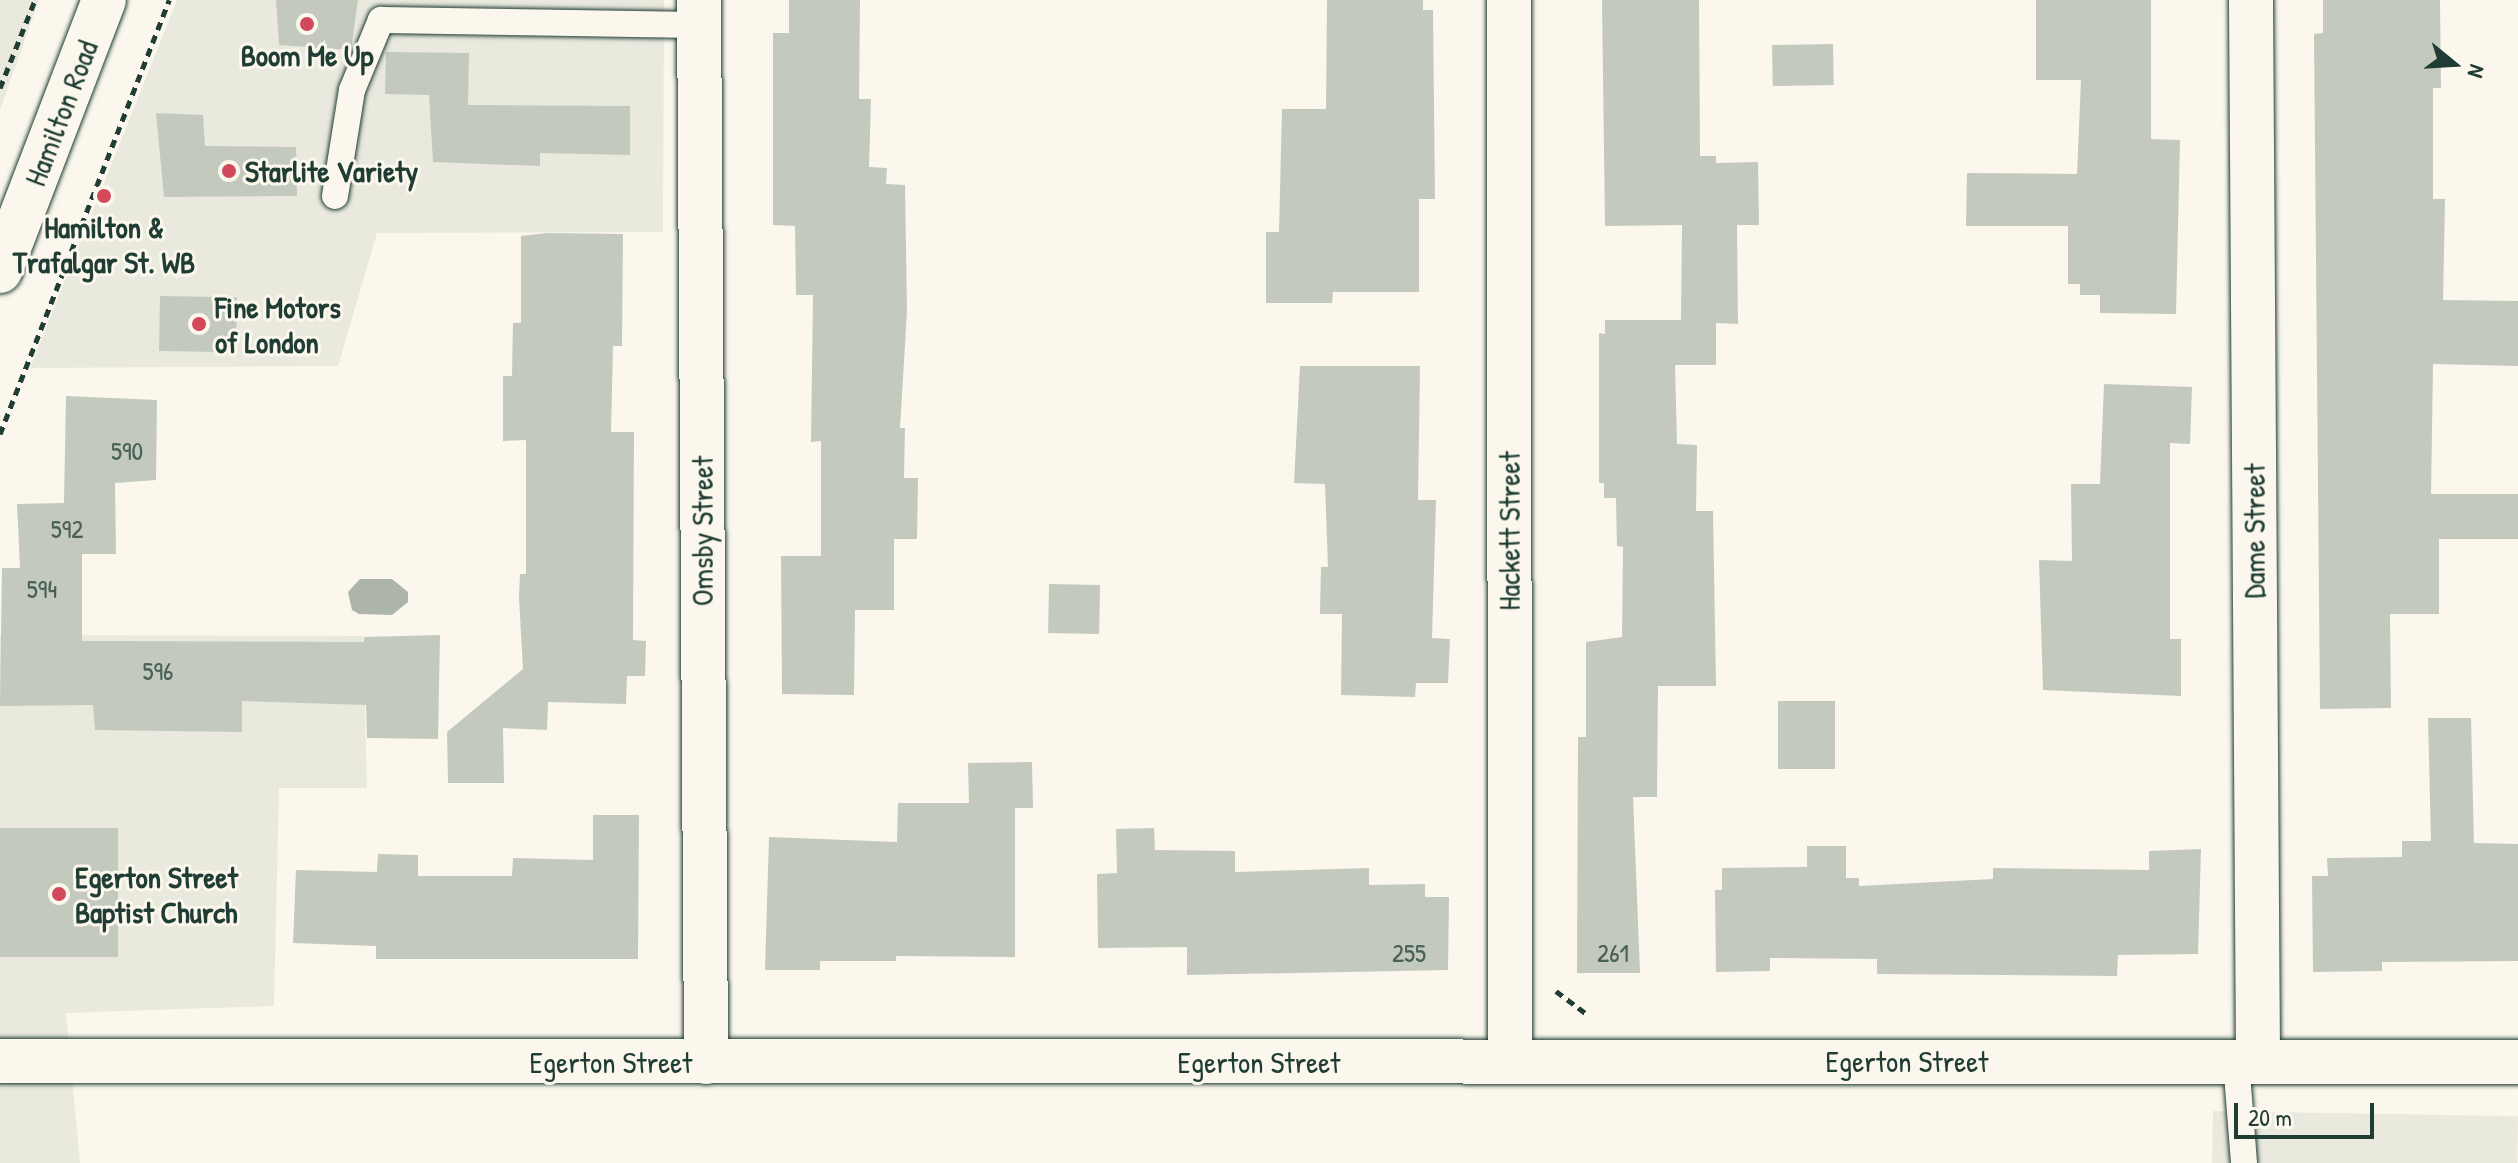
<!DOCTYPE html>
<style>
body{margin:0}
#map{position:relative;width:2518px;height:1163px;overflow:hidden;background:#fbf7ec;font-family:"Patrick Hand",sans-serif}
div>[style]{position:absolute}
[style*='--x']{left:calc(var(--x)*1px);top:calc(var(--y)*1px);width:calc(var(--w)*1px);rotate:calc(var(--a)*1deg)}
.built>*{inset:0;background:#eae9de;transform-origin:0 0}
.water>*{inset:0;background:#adb4aa}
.building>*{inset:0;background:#c4c9be;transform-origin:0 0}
.path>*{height:5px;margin-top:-2.5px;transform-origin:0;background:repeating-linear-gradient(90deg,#1f3d34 0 8px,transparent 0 14px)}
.roads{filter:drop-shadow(0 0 2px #1f3d34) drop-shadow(0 0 2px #1f3d34)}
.lane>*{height:26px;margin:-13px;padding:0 13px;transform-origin:13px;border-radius:13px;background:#fbf7ec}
.street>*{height:44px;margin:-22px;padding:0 22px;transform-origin:22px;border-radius:22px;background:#fbf7ec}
.secondary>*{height:44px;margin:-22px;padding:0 22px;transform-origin:22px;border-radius:22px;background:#fbf7ec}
.dots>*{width:22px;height:22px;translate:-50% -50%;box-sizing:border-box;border:4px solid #fbf7ec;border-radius:50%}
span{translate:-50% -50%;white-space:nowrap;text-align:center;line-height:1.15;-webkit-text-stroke:6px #fbf7ec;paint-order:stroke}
.number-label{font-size:26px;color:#486056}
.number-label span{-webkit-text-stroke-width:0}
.poi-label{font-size:30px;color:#1f3d34;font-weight:700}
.left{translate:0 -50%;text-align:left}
.street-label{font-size:30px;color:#1f3d34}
.north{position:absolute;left:2414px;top:24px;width:80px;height:80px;-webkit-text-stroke:6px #fbf7ec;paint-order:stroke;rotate:108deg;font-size:22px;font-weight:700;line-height:32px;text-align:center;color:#1f3d34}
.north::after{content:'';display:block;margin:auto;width:28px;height:36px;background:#1f3d34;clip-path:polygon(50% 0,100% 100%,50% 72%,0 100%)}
.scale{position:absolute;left:2234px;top:1103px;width:140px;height:36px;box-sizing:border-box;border:4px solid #1f3d34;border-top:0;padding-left:10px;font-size:24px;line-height:28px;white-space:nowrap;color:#1f3d34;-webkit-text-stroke:6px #fbf7ec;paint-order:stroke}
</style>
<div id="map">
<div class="built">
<div style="clip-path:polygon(0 0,39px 0,0 110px)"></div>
<div style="clip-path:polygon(177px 0,664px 0,663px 232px,377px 233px,338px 366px,30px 368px)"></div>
<div style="clip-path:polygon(0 635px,363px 636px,367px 788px,279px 788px,274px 1006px,66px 1013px,80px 1163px,0 1163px)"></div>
<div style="left:2213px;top:1111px;width:305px;height:52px;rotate:1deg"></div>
</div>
<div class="water">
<div style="clip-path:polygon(360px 579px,392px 579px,408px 592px,408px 602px,392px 615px,359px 614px,352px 610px,348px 592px)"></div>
</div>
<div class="building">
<div style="clip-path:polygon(276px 0,358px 0,351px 50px,279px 45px)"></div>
<div style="clip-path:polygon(789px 0,860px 0,859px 99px,871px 99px,869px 167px,887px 168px,886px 184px,905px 185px,907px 311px,900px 428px,905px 428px,904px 478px,918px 478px,917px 539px,894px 539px,894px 610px,855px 610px,854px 695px,782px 694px,781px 556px,821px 556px,821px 441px,811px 442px,813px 295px,796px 295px,795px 226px,773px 225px,773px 33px,789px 33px)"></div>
<div style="clip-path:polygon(1327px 0,1423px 0,1423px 10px,1433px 10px,1435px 199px,1419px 199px,1419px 292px,1333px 292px,1332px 303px,1266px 303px,1266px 232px,1279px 232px,1282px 109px,1326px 109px)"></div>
<div style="clip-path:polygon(1602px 0,1699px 0,1700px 156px,1716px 156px,1716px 163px,1758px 162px,1759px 225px,1737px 225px,1738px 324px,1716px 323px,1716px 365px,1675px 365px,1677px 444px,1697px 445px,1696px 511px,1713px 511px,1716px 686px,1658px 686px,1657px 797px,1633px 797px,1640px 973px,1577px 973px,1578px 737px,1586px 737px,1586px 642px,1622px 637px,1623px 547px,1617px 546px,1616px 498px,1604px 498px,1604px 483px,1599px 483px,1599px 333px,1605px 334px,1605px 320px,1681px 320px,1682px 225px,1605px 226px)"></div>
<div style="clip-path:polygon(2036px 0,2151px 0,2151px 139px,2180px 140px,2176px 314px,2100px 313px,2100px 295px,2080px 295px,2080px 284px,2068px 284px,2068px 226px,1966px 226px,1967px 173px,2077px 174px,2081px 80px,2036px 80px)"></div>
<div style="clip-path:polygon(2323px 0,2440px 0,2441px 88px,2433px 88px,2433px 199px,2445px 199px,2443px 300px,2518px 301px,2518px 366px,2433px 364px,2431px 494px,2518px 494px,2518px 539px,2439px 539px,2439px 614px,2390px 614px,2391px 708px,2320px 709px,2314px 34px,2323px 33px)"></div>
<div style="left:1833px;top:44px;width:41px;height:61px;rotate:89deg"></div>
<div style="clip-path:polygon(386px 52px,469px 53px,468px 105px,630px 106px,630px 155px,540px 153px,540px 166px,433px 162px,429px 95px,385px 94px)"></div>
<div style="clip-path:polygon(156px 113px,203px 115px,205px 146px,296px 147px,297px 196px,164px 197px)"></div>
<div style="clip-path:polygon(547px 233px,623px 234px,622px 346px,613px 346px,611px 432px,634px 432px,633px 640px,646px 641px,645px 676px,627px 676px,626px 704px,548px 702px,547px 730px,503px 728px,504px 783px,448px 783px,447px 732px,523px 669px,519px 598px,520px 574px,526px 574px,526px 440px,503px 441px,503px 376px,512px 376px,513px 323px,521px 323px,521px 236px)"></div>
<div style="left:160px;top:296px;width:77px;height:55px;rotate:1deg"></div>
<div style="clip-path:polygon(1300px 366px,1420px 366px,1418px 500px,1436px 500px,1432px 638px,1450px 639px,1448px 683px,1416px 683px,1415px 697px,1341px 695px,1342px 614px,1320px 614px,1321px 567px,1328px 567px,1325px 484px,1294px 483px)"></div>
<div style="clip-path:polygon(2104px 384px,2192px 387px,2190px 444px,2170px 443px,2170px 639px,2181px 639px,2181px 696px,2043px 690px,2039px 560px,2072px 561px,2071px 484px,2100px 484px)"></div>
<div style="clip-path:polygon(66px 396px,157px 400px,156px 480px,115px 483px,116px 554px,82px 554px,82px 641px,364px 642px,364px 637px,440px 635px,438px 739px,367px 738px,366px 705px,242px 701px,242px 732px,95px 730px,93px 705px,0 706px,2px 568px,20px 568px,17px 504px,64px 503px)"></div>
<div style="left:1049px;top:584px;width:51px;height:49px;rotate:1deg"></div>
<div style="left:1778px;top:701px;width:57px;height:68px"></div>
<div style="clip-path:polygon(2428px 718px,2471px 718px,2474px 843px,2518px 844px,2518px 961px,2382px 962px,2382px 971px,2313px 972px,2312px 876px,2328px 876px,2327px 858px,2402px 857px,2402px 841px,2431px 841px)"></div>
<div style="clip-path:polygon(1032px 762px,1033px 808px,1015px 808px,1015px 957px,896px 956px,896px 961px,820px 961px,820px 970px,765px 970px,769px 837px,897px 842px,898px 803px,969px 803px,968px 763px)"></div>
<div style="clip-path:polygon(593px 815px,639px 815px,638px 959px,376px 959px,376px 946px,293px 943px,296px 870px,377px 872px,378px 854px,418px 855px,418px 876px,512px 876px,513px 858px,593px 860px)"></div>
<div style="left:118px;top:828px;width:129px;height:118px;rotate:90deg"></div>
<div style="clip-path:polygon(1154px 828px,1155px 850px,1235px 851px,1235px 872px,1369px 868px,1369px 885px,1425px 884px,1425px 897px,1449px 897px,1448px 970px,1187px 975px,1187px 947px,1098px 948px,1097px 874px,1117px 873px,1116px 829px)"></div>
<div style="clip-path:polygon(1807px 846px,1846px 846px,1846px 878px,1859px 878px,1859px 886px,1993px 879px,1993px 868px,2149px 870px,2149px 851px,2201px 849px,2198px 954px,2118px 955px,2117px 976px,1877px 974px,1877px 959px,1770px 958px,1770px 971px,1716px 972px,1715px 890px,1722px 890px,1722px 868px,1807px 867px)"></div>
</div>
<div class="path">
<div style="--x:0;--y:88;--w:95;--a:-68.3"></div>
<div style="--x:0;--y:434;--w:466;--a:-68.7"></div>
<div style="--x:1556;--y:991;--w:38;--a:37"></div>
</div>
<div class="roads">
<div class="lane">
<div style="--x:335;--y:196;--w:107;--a:-80.9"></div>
<div style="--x:352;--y:90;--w:76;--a:-67.5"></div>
<div style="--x:381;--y:20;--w:318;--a:0.9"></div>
<div style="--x:2236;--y:1061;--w:102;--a:85.5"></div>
</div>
<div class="street">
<div style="--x:699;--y:0;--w:1062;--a:89.62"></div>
<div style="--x:1509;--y:0;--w:1062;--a:89.95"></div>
<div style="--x:2251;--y:0;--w:1062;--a:89.62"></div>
</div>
<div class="secondary">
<div style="--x:0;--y:271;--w:290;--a:-69"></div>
<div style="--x:0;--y:1061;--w:2518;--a:0.02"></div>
</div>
</div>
<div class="dots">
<div style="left:307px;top:24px;background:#d1495b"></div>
<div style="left:229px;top:171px;background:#d1495b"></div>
<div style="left:104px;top:196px;background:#d1495b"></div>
<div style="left:199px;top:324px;background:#d1495b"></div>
<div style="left:59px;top:894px;background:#d1495b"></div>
</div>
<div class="number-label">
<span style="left:127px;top:451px">590</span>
<span style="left:67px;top:529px">592</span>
<span style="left:42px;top:589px">594</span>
<span style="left:158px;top:671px">596</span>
<span style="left:1409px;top:953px">255</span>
<span style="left:1613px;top:953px">261</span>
</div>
<div class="poi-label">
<span style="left:307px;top:55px">Boom Me Up</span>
<span class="left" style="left:245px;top:171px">Starlite Variety</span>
<span style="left:104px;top:244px">Hamilton &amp;<br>Trafalgar St. WB</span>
<span class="left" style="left:215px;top:324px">Fine Motors<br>of London</span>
<span class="left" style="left:75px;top:894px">Egerton Street<br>Baptist Church</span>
</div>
<div class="street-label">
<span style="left:61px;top:113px;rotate:-69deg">Hamilton Road</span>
<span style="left:702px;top:531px;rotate:-90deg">Omsby Street</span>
<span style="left:1509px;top:531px;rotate:-90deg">Hackett Street</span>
<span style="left:2254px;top:531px;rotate:-90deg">Dame Street</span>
<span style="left:1907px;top:1061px">Egerton Street</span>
<span style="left:611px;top:1062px">Egerton Street</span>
<span style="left:1259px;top:1062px">Egerton Street</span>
</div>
<div class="north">N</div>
<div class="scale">20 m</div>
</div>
